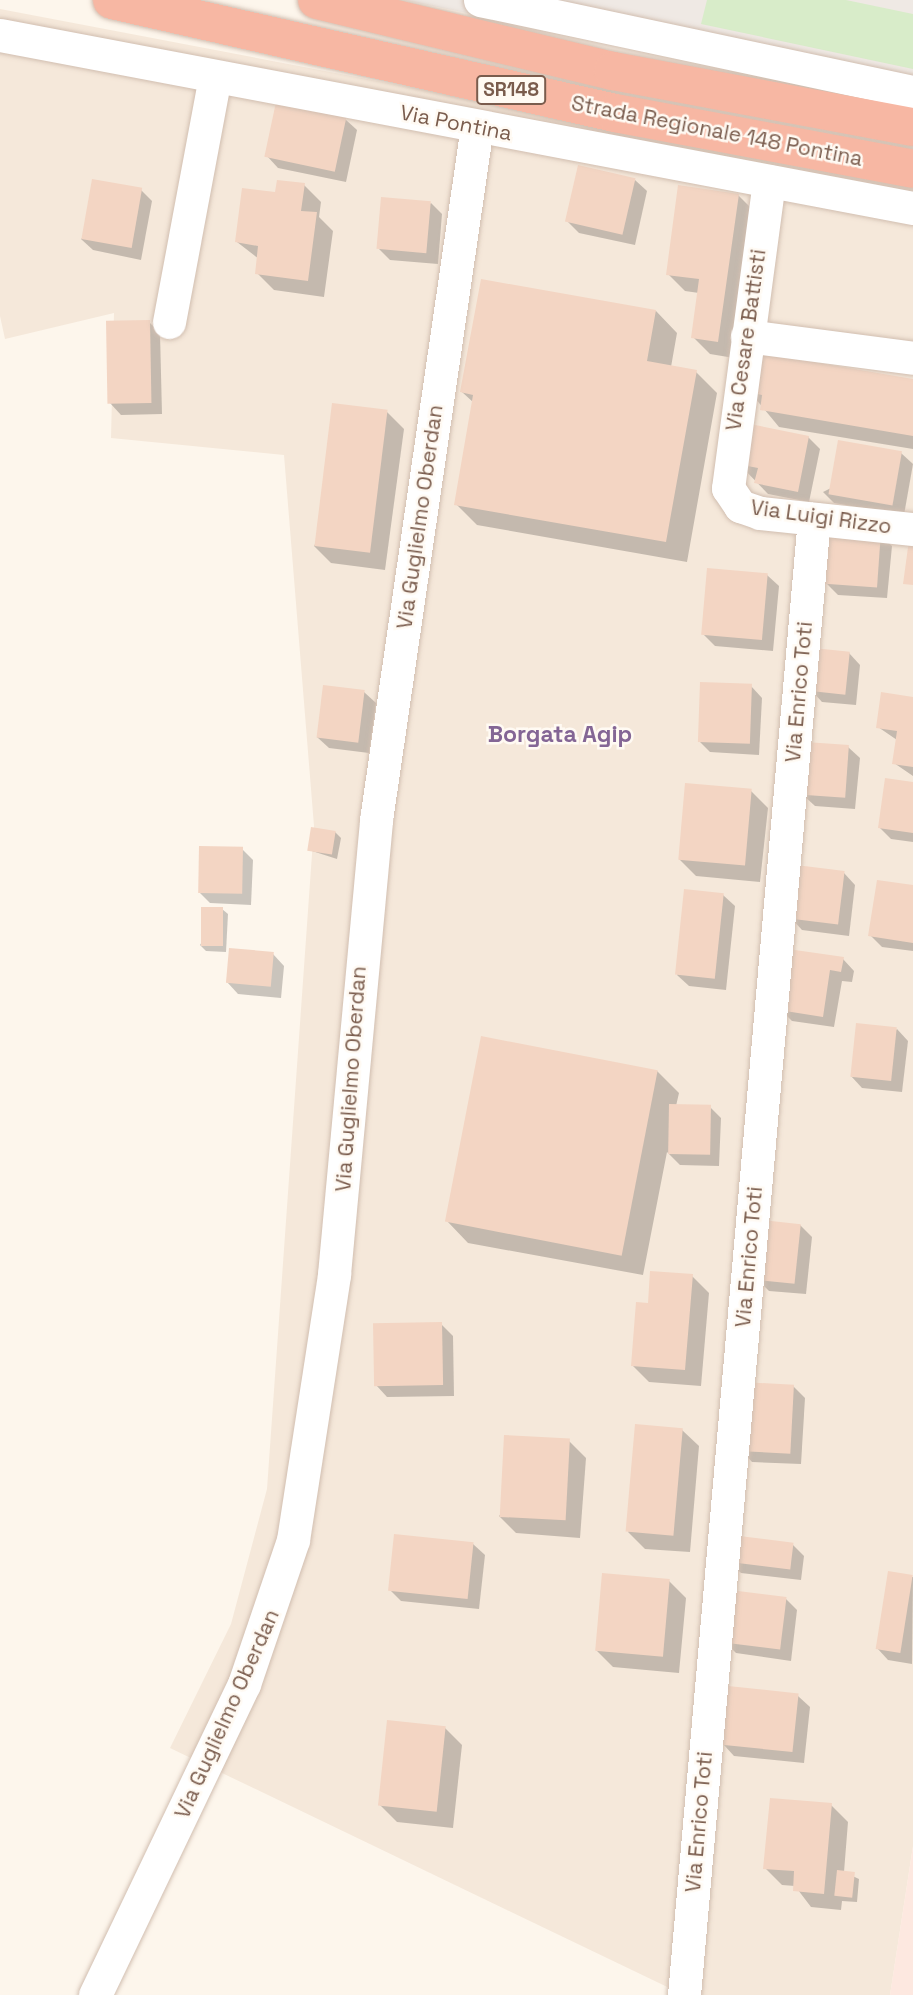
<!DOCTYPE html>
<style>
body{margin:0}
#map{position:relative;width:913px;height:1995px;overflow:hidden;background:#fdf6ec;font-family:"Space Grotesk",sans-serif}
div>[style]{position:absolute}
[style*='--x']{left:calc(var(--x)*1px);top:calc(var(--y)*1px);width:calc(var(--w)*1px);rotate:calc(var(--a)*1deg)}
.residential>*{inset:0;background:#f5e8da}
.commercial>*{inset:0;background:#fde8e0}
.industrial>*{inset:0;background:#efe9e4}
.green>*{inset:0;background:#d8ecc9}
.shadow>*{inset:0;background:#0003}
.building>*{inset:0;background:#f3d5c3;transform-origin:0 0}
.roads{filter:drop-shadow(0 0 2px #d1beb0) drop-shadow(0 0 2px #d1beb0)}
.minor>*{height:33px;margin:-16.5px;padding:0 16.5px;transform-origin:16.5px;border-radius:16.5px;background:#fff}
.highway>*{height:38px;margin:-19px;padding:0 19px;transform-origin:19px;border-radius:19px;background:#f7b7a3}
span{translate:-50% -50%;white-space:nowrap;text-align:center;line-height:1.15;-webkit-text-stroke:5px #fffaf3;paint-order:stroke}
.shield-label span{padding:2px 5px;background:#fffaf3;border:2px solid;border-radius:5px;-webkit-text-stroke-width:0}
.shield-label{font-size:19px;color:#7a5c4d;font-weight:700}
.street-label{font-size:21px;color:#7a5c4d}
.neighbourhood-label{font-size:23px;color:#846695;font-weight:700}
</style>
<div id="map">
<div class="residential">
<div style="clip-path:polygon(0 9px,913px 183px,913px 1846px,890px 1995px,684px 1995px,170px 1748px,231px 1624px,267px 1489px,314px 826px,284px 455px,111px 438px,114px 313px,5px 339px,0 316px)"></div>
</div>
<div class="commercial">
<div style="clip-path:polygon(913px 1846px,913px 1995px,890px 1995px)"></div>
</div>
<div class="industrial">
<div style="clip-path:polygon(403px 0,913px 0,913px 104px)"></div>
</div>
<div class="green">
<div style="clip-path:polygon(707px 0,846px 0,913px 14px,913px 69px,701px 24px)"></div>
</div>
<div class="shadow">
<div style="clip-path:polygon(345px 119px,357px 130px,346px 182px,278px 168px,267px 156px)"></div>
<div style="clip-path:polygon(635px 180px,647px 191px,635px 245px,579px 233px,567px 221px)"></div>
<div style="clip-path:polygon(304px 185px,321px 202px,319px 217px,333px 231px,324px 297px,274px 290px,257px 273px,259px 259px,237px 242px,277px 194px)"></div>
<div style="clip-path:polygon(141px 190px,152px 201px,141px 260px,93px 250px,81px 239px)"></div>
<div style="clip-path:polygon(738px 195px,755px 212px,734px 358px,710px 354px,693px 337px,699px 293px,685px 291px,668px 274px)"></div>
<div style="clip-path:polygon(431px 203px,442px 214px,438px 264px,390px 260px,379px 249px)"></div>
<div style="clip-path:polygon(656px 311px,677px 333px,671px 367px,696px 372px,717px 393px,687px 562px,477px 525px,456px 504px,474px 403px,462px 392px)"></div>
<div style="clip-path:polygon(149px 322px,160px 333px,162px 414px,121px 415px,110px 403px)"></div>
<div style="clip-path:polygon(913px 381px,913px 449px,779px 427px,750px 392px)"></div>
<div style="clip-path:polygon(387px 412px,404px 429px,385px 570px,331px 563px,314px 546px)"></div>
<div style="clip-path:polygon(808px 437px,820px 449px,809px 502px,768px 494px,739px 464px)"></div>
<div style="clip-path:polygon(901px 453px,913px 464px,904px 515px,834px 503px,823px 492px)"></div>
<div style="clip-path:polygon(880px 535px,892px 546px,887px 598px,838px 595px,826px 583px)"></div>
<div style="clip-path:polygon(767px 575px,779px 586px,773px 651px,715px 646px,703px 634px)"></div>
<div style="clip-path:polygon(849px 653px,860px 665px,856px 705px,822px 702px,811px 690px)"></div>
<div style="clip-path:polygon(751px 686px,762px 698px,759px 755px,710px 752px,699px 741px)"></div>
<div style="clip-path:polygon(364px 692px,376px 703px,369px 753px,329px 748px,317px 737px)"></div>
<div style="clip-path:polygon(913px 698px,913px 776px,894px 763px,897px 740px,878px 727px)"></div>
<div style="clip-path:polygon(848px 747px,860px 758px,855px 809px,815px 806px,803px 795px)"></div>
<div style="clip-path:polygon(913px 784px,913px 842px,891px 839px,879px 827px)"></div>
<div style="clip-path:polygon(751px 791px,768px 808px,760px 882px,696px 876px,679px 859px)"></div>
<div style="clip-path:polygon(335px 832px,341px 838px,337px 859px,309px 850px)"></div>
<div style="clip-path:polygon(242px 849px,253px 860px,251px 905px,210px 903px,199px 892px)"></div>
<div style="clip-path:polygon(844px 873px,855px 885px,849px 936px,802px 930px,791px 918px)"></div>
<div style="clip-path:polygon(913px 887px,913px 951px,882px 947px,870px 935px)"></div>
<div style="clip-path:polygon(723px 895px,735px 906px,726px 990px,689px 986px,677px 975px)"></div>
<div style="clip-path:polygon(222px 909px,228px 914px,226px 952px,206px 951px,200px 945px)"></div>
<div style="clip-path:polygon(273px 954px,284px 966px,281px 998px,238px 994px,227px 982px)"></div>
<div style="clip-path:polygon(843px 959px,854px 971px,852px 982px,842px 981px,834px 1027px,792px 1021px,781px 1010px)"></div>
<div style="clip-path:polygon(897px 1029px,908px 1041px,902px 1092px,862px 1088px,851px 1076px)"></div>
<div style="clip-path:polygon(657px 1071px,679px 1093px,676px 1106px,710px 1107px,721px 1118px,719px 1166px,680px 1165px,667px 1152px,643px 1275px,468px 1243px,447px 1221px)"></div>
<div style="clip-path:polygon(800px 1225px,812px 1237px,806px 1294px,769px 1291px,757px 1279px)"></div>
<div style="clip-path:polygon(692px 1276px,709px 1293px,701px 1386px,649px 1382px,632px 1365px)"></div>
<div style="clip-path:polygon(441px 1324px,453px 1336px,454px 1396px,387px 1397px,376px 1385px)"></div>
<div style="clip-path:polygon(793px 1386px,805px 1398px,801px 1464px,752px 1462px,741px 1450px)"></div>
<div style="clip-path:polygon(682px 1430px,699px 1446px,690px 1552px,645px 1549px,628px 1532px)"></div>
<div style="clip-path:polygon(569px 1441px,586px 1458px,580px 1538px,516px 1533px,499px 1516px)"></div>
<div style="clip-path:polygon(473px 1544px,485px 1555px,479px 1609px,401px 1601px,390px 1590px)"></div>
<div style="clip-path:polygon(792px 1544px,804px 1556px,801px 1580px,741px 1573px,729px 1562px)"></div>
<div style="clip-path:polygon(889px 1573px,913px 1577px,912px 1664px,888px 1660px,877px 1648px)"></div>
<div style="clip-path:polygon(669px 1581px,686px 1598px,679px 1673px,613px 1667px,596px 1650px)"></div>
<div style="clip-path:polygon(786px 1599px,797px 1610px,791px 1661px,736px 1653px,725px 1642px)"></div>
<div style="clip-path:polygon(798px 1696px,810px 1707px,804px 1763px,734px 1756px,723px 1744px)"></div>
<div style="clip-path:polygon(445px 1728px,462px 1745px,453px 1828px,397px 1822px,380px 1805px)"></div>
<div style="clip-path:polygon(831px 1805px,848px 1822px,844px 1872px,859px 1879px,857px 1902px,842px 1901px,841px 1910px,811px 1907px,795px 1886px,782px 1885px,765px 1868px)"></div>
</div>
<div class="building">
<div style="left:276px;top:102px;width:72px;height:56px;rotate:12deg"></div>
<div style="left:578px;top:165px;width:59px;height:58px;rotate:13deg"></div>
<div style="left:92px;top:179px;width:51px;height:61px;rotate:10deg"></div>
<div style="clip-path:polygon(277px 180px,305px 183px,301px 211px,317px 212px,308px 281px,255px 274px,258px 246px,235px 242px,242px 188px,275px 192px)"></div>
<div style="clip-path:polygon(678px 185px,739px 194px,718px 342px,691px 338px,699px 279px,666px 275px)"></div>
<div style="left:381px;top:197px;width:50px;height:52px;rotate:5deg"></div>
<div style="clip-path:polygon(481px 279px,656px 310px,647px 361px,697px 370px,666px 542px,454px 505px,473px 395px,460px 392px)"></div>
<div style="left:150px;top:320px;width:83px;height:44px;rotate:89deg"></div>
<div style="clip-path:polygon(755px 352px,913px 379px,913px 436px,760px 410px,762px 395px,748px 392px)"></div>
<div style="left:332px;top:403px;width:56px;height:144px;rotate:7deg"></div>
<div style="clip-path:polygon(745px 423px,809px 436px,798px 492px,754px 483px,758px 468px,737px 464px)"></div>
<div style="left:838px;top:440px;width:65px;height:55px;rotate:10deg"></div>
<div style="left:829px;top:529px;width:52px;height:55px;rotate:4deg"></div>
<div style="clip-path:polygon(909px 540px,913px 540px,913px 585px,903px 584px)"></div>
<div style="left:707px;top:568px;width:61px;height:67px;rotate:5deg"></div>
<div style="left:813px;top:648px;width:37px;height:43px;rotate:6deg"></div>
<div style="left:700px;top:682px;width:52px;height:60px;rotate:2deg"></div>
<div style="left:323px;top:685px;width:42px;height:53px;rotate:7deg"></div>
<div style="clip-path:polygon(881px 692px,913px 697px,913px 767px,892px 764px,897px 731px,876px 728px)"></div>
<div style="left:806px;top:742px;width:43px;height:53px;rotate:4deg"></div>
<div style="clip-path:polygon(885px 778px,913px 782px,913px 833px,878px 828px)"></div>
<div style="left:685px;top:783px;width:67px;height:77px;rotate:5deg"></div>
<div style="left:311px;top:827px;width:25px;height:24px;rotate:9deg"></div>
<div style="left:199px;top:846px;width:44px;height:47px;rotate:1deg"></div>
<div style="left:796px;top:865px;width:49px;height:54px;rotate:7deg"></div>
<div style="clip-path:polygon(877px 880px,913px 885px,913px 943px,868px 936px)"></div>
<div style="left:684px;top:889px;width:40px;height:86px;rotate:6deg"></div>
<div style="left:201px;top:907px;width:22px;height:39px"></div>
<div style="left:229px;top:948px;width:45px;height:35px;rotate:5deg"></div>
<div style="clip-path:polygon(788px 949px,844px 957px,841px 972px,830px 970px,823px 1017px,779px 1010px)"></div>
<div style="left:856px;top:1023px;width:41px;height:54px;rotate:6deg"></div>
<div style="left:481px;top:1036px;width:180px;height:189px;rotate:11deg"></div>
<div style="left:669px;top:1104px;width:42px;height:50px;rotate:1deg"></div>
<div style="left:761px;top:1220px;width:40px;height:60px;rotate:6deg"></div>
<div style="clip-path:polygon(650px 1271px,693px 1274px,685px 1370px,631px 1366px,636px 1302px,648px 1303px)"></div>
<div style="left:442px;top:1322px;width:63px;height:69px;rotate:89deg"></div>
<div style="left:742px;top:1382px;width:52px;height:69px;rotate:3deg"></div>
<div style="left:635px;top:1424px;width:48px;height:108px;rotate:5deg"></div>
<div style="left:504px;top:1435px;width:66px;height:82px;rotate:3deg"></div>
<div style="left:394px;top:1534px;width:80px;height:57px;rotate:6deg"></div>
<div style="left:731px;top:1535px;width:63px;height:27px;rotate:7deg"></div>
<div style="left:888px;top:1571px;width:25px;height:79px;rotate:9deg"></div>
<div style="left:602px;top:1573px;width:68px;height:78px;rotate:5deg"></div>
<div style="left:730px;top:1590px;width:57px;height:53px;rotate:7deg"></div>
<div style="left:728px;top:1686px;width:71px;height:59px;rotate:6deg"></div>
<div style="left:387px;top:1720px;width:59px;height:86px;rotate:6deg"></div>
<div style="clip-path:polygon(770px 1798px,832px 1803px,824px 1894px,793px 1891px,794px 1871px,763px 1869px)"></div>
<div style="left:837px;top:1870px;width:18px;height:26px;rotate:6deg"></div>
</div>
<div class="roads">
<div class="minor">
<div style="--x:480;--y:0;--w:443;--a:12"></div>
<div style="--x:0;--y:35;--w:929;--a:10.73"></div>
<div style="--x:769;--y:181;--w:310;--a:97.6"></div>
<div style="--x:728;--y:488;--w:22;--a:56"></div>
<div style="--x:740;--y:506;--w:21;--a:19"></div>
<div style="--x:760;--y:513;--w:154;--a:6"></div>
<div style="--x:169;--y:322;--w:249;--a:-79.4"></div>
<div style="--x:747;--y:336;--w:167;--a:7.5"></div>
<div style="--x:95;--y:1995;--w:345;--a:-64.4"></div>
<div style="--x:244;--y:1684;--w:152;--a:-71.2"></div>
<div style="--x:293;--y:1540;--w:269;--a:-81.2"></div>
<div style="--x:334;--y:1274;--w:456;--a:-84.7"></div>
<div style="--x:376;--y:820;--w:701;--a:-81.72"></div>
<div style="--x:684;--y:1995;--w:1482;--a:-84.97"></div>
</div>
<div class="highway">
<div style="--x:112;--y:0;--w:516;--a:12.66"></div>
<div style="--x:615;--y:113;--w:303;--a:10.6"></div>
<div style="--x:317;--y:0;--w:304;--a:13.5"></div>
<div style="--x:613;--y:71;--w:305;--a:10.6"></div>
</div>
</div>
<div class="shield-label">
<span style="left:511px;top:90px">SR148</span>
</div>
<div class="street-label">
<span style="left:456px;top:123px;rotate:11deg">Via Pontina</span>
<span style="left:717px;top:131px;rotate:11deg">Strada Regionale 148 Pontina</span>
<span style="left:746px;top:340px;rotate:-82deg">Via Cesare Battisti</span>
<span style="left:420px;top:517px;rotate:-82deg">Via Guglielmo Oberdan</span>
<span style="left:821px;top:517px;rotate:8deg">Via Luigi Rizzo</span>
<span style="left:799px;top:692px;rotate:-85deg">Via Enrico Toti</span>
<span style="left:351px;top:1079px;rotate:-86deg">Via Guglielmo Oberdan</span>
<span style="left:749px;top:1257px;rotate:-85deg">Via Enrico Toti</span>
<span style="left:227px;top:1714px;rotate:-66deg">Via Guglielmo Oberdan</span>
<span style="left:699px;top:1822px;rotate:-85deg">Via Enrico Toti</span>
</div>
<div class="neighbourhood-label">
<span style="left:560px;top:734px">Borgata Agip</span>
</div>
</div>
